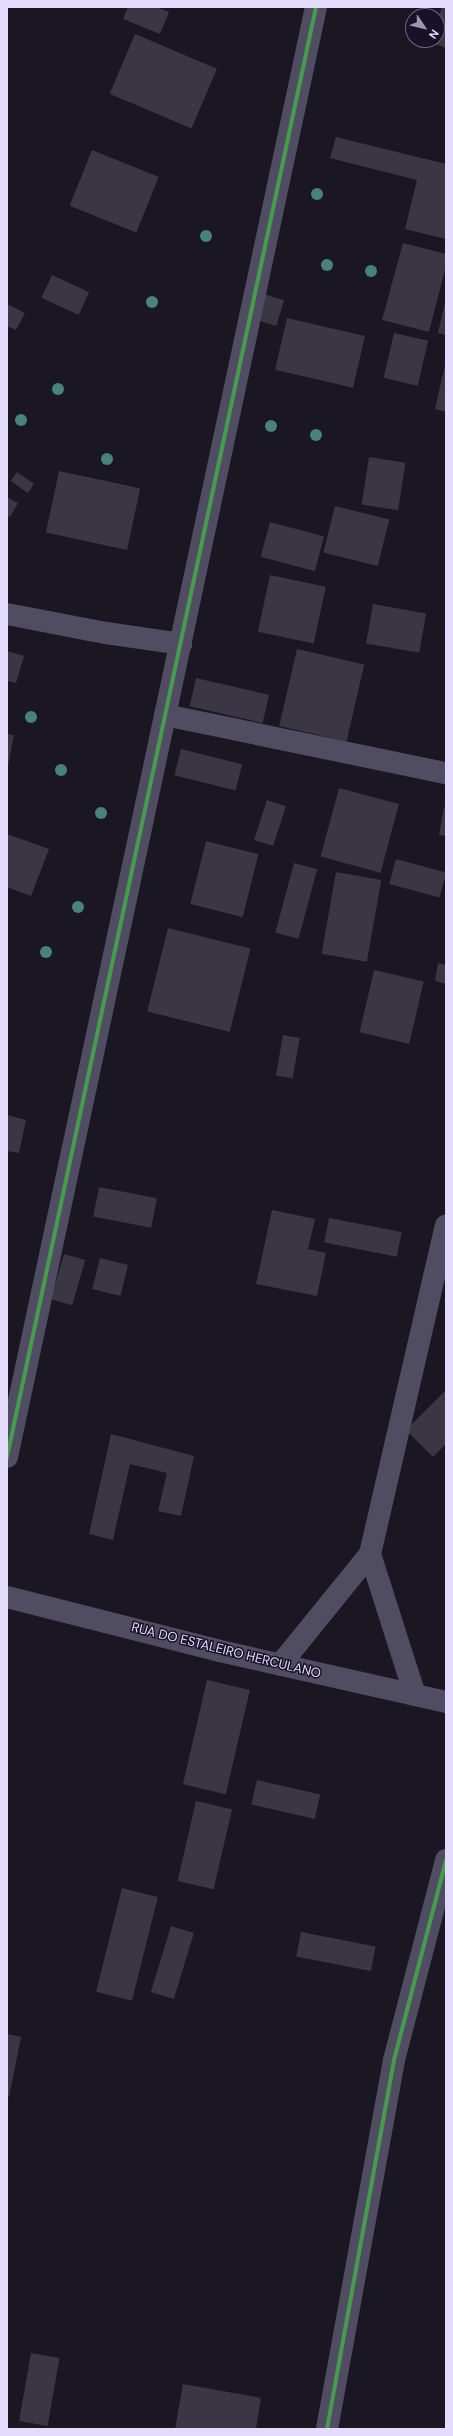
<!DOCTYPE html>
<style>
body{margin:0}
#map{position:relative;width:453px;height:2436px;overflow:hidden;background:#1a1723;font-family:"DM Sans",sans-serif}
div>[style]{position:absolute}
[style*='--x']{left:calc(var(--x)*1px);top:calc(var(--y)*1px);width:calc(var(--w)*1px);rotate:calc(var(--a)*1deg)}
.building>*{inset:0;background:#3a3644;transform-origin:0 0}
.street>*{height:22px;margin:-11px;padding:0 11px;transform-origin:11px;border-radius:11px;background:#504d63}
.cycleway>*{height:4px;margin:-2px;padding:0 2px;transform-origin:2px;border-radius:2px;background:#469c4c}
.trees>*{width:12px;height:12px;margin:-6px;border-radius:50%;background:#47827e}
span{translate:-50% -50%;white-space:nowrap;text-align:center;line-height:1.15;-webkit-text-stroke:3px #181228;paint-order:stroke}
.street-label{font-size:13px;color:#e3dcfd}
.frame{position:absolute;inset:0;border:8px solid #e3dcfd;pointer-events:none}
.north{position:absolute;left:405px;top:8px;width:40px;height:40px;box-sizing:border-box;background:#181228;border:1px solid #69637d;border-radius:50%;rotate:125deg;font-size:11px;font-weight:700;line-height:16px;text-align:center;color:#e3dcfd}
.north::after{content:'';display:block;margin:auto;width:14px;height:18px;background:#9d97b1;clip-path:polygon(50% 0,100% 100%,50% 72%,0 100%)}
</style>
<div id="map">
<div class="building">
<div style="clip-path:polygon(128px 7px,156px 7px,169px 12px,160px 34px,123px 19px)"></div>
<div style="clip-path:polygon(442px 7px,446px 7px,446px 48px,430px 42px,437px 40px,437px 22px)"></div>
<div style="left:135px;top:34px;width:89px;height:65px;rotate:23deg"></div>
<div style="clip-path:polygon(336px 137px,446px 164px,446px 239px,405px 229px,417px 180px,330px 158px)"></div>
<div style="left:92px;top:150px;width:72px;height:60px;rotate:22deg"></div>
<div style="clip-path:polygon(403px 243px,446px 254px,446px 266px,429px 332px,382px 320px)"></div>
<div style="left:52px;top:275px;width:41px;height:25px;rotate:25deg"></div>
<div style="left:264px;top:294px;width:21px;height:27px;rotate:17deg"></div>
<div style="clip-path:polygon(445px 302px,446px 302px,446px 335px,438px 333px)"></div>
<div style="clip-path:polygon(7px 304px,25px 313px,16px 330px,7px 326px)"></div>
<div style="left:287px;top:318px;width:80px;height:53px;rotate:13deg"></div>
<div style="left:394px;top:333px;width:35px;height:46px;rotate:13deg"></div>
<div style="clip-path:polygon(445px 365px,446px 366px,446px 412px,435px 409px)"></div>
<div style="left:369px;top:457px;width:37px;height:48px;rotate:9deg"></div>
<div style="left:59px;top:471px;width:83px;height:63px;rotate:12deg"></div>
<div style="left:17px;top:472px;width:21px;height:11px;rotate:35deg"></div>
<div style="clip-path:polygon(7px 497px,18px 503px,10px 517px,7px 515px)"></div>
<div style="left:335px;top:506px;width:56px;height:48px;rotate:14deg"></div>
<div style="left:270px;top:522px;width:56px;height:36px;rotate:15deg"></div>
<div style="left:270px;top:575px;width:57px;height:58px;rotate:12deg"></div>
<div style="left:373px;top:604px;width:54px;height:40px;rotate:10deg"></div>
<div style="left:297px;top:649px;width:69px;height:79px;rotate:13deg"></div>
<div style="clip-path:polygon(7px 651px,24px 656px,16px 683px,7px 681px)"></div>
<div style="left:196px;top:678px;width:75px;height:29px;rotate:13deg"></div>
<div style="clip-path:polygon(7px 734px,14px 735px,8px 766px,7px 766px)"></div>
<div style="left:181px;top:749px;width:63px;height:27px;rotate:14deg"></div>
<div style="left:339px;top:788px;width:62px;height:71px;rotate:15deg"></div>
<div style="left:267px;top:800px;width:20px;height:42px;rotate:18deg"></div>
<div style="clip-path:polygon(444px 807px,446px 807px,446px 836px,439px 835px)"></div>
<div style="clip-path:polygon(7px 834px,49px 849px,31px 896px,7px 887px)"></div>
<div style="left:206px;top:841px;width:54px;height:65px;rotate:14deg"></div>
<div style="left:396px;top:859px;width:52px;height:26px;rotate:15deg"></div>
<div style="left:294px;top:863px;width:24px;height:72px;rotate:15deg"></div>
<div style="left:336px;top:872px;width:46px;height:83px;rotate:10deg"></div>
<div style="left:168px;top:928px;width:85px;height:86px;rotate:14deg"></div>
<div style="clip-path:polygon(438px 963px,446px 965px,446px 984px,435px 981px)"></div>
<div style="left:374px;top:970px;width:51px;height:64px;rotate:13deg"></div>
<div style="left:283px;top:1035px;width:17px;height:41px;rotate:10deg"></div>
<div style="clip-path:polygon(7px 1115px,26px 1120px,19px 1153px,7px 1151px)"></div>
<div style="left:99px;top:1187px;width:59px;height:30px;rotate:11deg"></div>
<div style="clip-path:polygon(272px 1210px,315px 1219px,308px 1249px,326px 1253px,317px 1296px,256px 1284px)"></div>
<div style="left:329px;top:1218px;width:74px;height:25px;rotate:11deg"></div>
<div style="left:64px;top:1254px;width:22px;height:47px;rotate:16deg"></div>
<div style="left:100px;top:1258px;width:29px;height:32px;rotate:14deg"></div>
<div style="clip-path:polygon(446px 1390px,446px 1444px,433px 1457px,406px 1430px)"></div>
<div style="clip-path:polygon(111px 1434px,194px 1456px,181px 1516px,158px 1511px,167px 1473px,130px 1464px,113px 1540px,89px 1534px)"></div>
<div style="left:207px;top:1680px;width:44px;height:107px;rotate:13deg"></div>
<div style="left:257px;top:1780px;width:65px;height:25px;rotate:13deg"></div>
<div style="left:196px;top:1801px;width:37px;height:82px;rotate:13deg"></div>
<div style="left:122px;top:1888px;width:37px;height:107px;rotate:14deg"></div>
<div style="left:171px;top:1926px;width:24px;height:69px;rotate:17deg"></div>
<div style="left:301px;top:1932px;width:76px;height:25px;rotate:11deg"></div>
<div style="clip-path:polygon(7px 2034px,21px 2037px,9px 2097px,7px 2096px)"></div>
<div style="left:31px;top:2353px;width:29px;height:69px;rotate:10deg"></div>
<div style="clip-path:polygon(183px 2384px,261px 2398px,256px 2429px,175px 2429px)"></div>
</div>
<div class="street">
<div style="--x:7;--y:614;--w:101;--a:10.9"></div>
<div style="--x:106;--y:633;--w:76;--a:8.3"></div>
<div style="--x:165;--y:715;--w:287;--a:11.7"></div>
<div style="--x:7;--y:1457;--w:1483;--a:-77.97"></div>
<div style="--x:370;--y:1554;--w:148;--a:72.3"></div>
<div style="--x:7;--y:1597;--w:220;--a:14.2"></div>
<div style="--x:220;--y:1651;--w:232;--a:12.7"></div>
<div style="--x:280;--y:1665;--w:143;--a:-51"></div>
<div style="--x:370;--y:1554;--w:337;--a:-77"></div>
<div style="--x:327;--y:2429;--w:375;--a:-79.7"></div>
<div style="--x:394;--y:2060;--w:207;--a:-75.4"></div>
</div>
<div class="cycleway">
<div style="--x:7;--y:1457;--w:1483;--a:-77.97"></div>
<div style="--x:327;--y:2429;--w:375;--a:-79.7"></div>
<div style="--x:394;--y:2060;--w:207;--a:-75.4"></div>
</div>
<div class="trees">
<div style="left:317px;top:194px"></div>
<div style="left:206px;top:236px"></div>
<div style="left:327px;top:265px"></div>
<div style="left:371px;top:271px"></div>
<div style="left:152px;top:302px"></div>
<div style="left:58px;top:389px"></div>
<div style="left:21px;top:420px"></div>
<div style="left:271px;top:426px"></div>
<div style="left:316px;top:435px"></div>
<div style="left:107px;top:459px"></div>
<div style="left:31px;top:717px"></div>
<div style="left:61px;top:770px"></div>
<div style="left:101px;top:813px"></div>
<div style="left:78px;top:907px"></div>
<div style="left:46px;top:952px"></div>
</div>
<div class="street-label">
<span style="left:226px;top:1651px;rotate:14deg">RUA DO ESTALEIRO HERCULANO</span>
</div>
<div class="frame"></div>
<div class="north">N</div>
</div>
